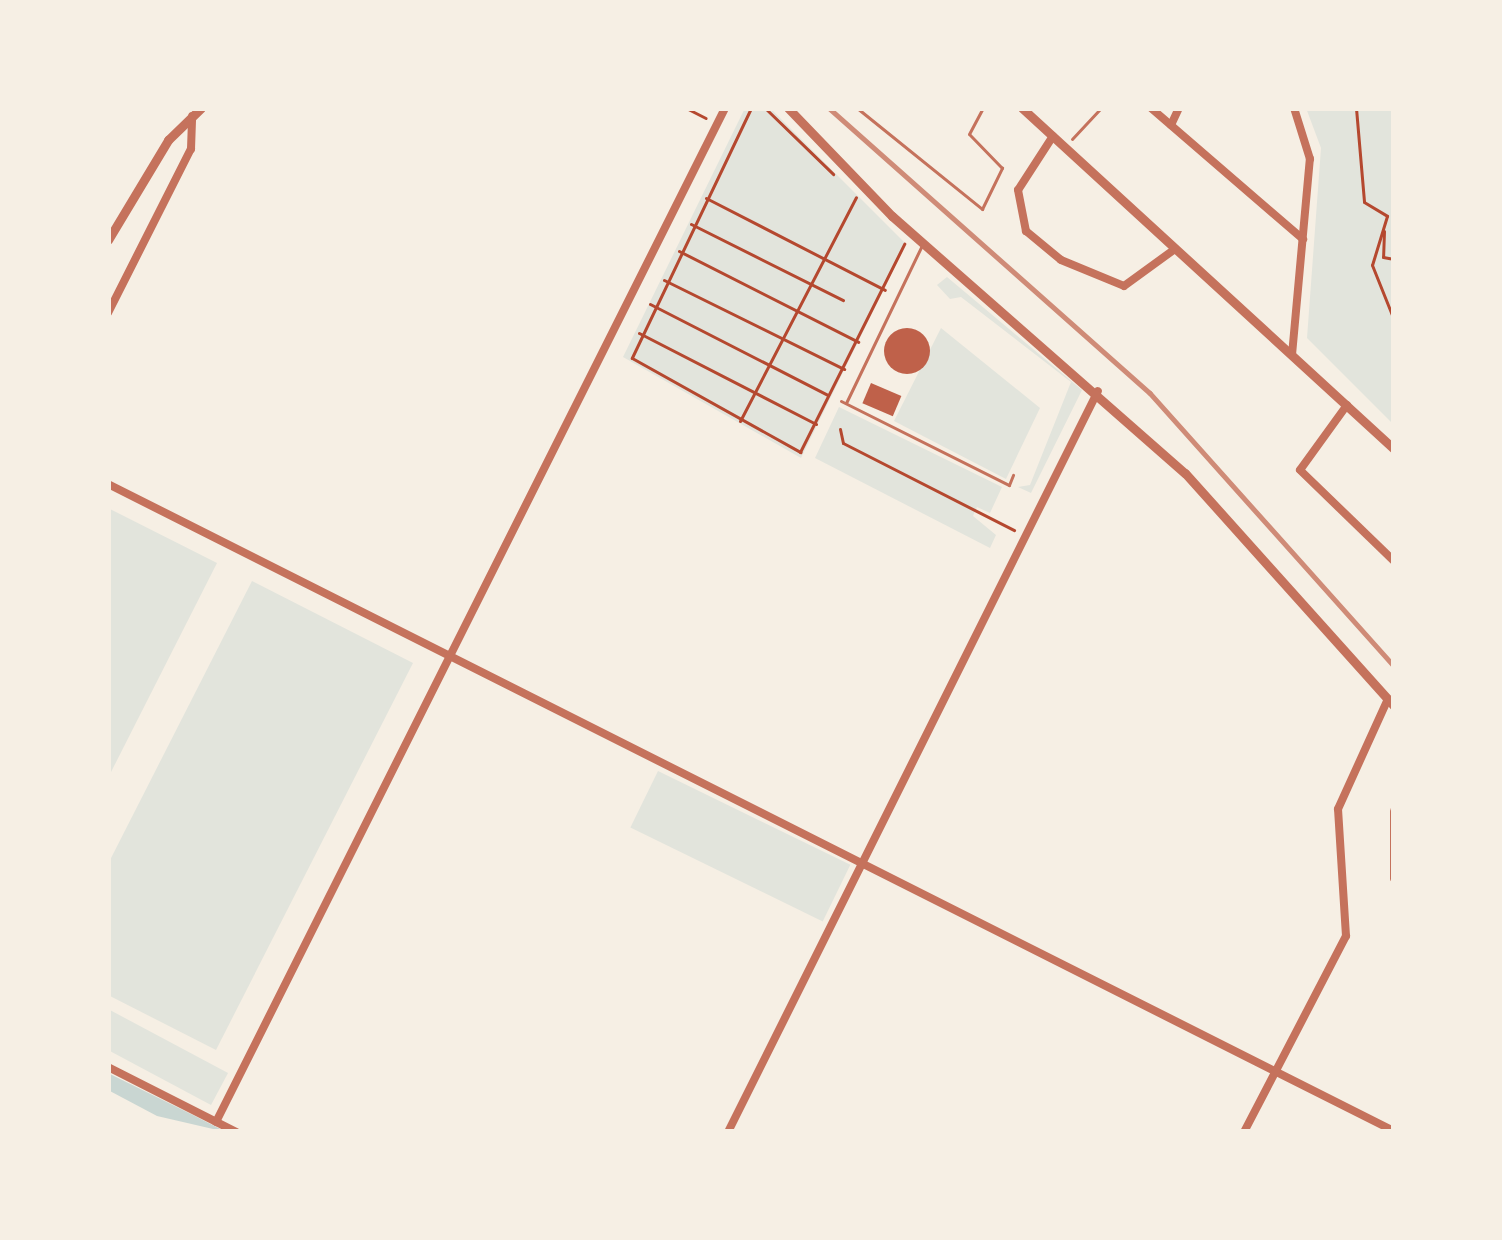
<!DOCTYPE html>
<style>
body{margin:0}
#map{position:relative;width:1502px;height:1240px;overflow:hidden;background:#f6efe4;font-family:Ubuntu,sans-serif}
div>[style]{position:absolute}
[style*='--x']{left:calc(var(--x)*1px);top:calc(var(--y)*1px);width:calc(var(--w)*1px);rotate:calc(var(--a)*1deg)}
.green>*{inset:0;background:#e2e4dc;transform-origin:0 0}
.water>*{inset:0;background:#c9d6d2}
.building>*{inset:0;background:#bf614a;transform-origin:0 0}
.round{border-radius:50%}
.path>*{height:3px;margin:-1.5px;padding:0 1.5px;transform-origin:1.5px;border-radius:1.5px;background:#b5482f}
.service>*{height:3px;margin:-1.5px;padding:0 1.5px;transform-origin:1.5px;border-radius:1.5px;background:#c5725c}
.minor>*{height:8px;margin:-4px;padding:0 4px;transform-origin:4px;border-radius:4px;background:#c5725c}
.tertiary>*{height:9px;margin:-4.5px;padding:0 4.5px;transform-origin:4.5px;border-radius:4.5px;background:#c5725c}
.rail>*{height:4.5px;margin:-2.25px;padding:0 2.25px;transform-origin:2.25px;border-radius:2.25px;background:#cf8b77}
span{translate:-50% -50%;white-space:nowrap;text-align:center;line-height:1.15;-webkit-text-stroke:12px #f6efe4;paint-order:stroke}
.frame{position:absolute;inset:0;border:111px solid #f6efe4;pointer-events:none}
</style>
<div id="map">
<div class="green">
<div style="clip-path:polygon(745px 108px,770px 108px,906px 244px,801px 458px,623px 357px)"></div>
<div style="clip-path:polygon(1306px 108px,1394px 108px,1394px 425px,1307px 338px,1321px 148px)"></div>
<div style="clip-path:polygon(947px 277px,1082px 390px,1031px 493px,1018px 487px,1030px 485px,1071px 382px,961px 297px,950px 299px,937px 285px)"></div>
<div style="clip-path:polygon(941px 328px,1040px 408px,1006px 479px,894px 421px)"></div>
<div style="clip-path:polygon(839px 407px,1002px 487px,990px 513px,977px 507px,973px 516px,996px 535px,990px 548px,815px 458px)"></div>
<div style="clip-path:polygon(108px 508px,217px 563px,108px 778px)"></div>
<div style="clip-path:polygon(252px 581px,413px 663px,216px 1050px,108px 995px,108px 864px)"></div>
<div style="left:658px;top:771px;width:214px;height:63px;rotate:26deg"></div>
<div style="clip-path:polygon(108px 1009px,228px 1073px,211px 1105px,108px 1050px)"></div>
</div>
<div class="water">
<div style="clip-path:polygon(108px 1073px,193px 1115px,226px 1132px,157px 1116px,108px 1090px)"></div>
</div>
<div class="building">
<div class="round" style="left:884px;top:328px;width:46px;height:46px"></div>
<div style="left:871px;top:383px;width:33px;height:22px;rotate:23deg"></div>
</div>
<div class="path">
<div style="--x:686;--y:108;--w:22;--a:27"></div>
<div style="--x:751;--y:108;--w:277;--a:115.5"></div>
<div style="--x:632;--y:358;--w:193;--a:29.2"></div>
<div style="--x:800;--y:452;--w:233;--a:-63.4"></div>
<div style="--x:765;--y:108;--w:95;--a:44.1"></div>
<div style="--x:1356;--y:108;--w:94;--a:85.1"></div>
<div style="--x:1364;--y:202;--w:27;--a:31"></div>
<div style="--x:1387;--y:216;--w:51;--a:107"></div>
<div style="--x:1372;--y:265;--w:59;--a:68.2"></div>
<div style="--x:706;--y:198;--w:201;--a:27.2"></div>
<div style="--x:691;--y:224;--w:170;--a:26.6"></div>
<div style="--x:1384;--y:231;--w:26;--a:92"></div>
<div style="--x:1383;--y:257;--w:11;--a:10"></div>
<div style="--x:679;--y:251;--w:201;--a:26.9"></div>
<div style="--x:664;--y:280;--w:201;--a:26.3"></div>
<div style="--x:650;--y:304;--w:200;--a:27.1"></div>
<div style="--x:639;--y:333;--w:199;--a:27.2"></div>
<div style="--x:740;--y:421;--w:252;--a:-62.6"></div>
<div style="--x:840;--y:429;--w:14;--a:78"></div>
<div style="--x:843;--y:443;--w:192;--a:27"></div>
</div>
<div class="service">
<div style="--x:857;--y:108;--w:161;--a:38.9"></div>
<div style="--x:982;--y:209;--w:46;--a:-64"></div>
<div style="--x:1002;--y:168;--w:47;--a:-134.1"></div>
<div style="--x:969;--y:134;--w:30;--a:-62"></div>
<div style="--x:1072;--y:139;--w:42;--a:-46.9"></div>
<div style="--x:841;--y:401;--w:188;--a:26.6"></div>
<div style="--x:1009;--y:485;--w:11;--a:-68"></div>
<div style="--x:846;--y:403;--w:175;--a:-64.3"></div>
</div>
<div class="minor">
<div style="--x:1151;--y:108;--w:201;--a:40.8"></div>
<div style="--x:1171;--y:125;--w:19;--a:-65"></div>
<div style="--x:1053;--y:136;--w:64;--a:122.9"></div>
<div style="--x:1018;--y:190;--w:42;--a:79"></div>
<div style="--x:1026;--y:231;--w:45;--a:39.6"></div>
<div style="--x:1061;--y:260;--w:68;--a:22.4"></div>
<div style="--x:1124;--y:286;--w:63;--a:-36"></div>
<div style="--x:108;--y:313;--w:184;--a:-63.2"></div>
<div style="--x:191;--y:149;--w:33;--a:-88"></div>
<div style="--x:1292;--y:355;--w:197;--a:-84.8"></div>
<div style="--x:1310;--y:159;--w:53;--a:-107.4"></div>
<div style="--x:1347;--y:405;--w:80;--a:125.9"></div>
<div style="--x:1300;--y:470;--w:131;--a:44.1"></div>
<div style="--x:108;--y:484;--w:1440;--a:26.71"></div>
<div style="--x:108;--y:1067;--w:144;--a:26.9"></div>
<div style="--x:216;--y:1122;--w:1135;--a:-63.34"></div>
<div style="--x:728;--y:1132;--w:828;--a:-63.47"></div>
<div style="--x:1244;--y:1132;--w:221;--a:-62.5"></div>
<div style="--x:1346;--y:936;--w:127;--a:-93.6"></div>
<div style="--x:1338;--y:809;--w:121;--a:-65.6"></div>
</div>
<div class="tertiary">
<div style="--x:788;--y:108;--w:150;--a:46.1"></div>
<div style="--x:892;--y:216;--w:390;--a:41.3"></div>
<div style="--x:1185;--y:473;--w:313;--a:48.1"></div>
<div style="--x:1022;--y:108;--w:505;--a:42.51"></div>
<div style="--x:108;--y:240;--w:117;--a:-59"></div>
<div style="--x:168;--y:140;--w:46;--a:-44.1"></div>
<div style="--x:1394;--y:811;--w:67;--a:90"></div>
</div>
<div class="rail">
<div style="--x:829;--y:108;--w:429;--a:41.6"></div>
<div style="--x:1150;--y:393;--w:366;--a:48.2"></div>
</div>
<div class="frame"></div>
</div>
